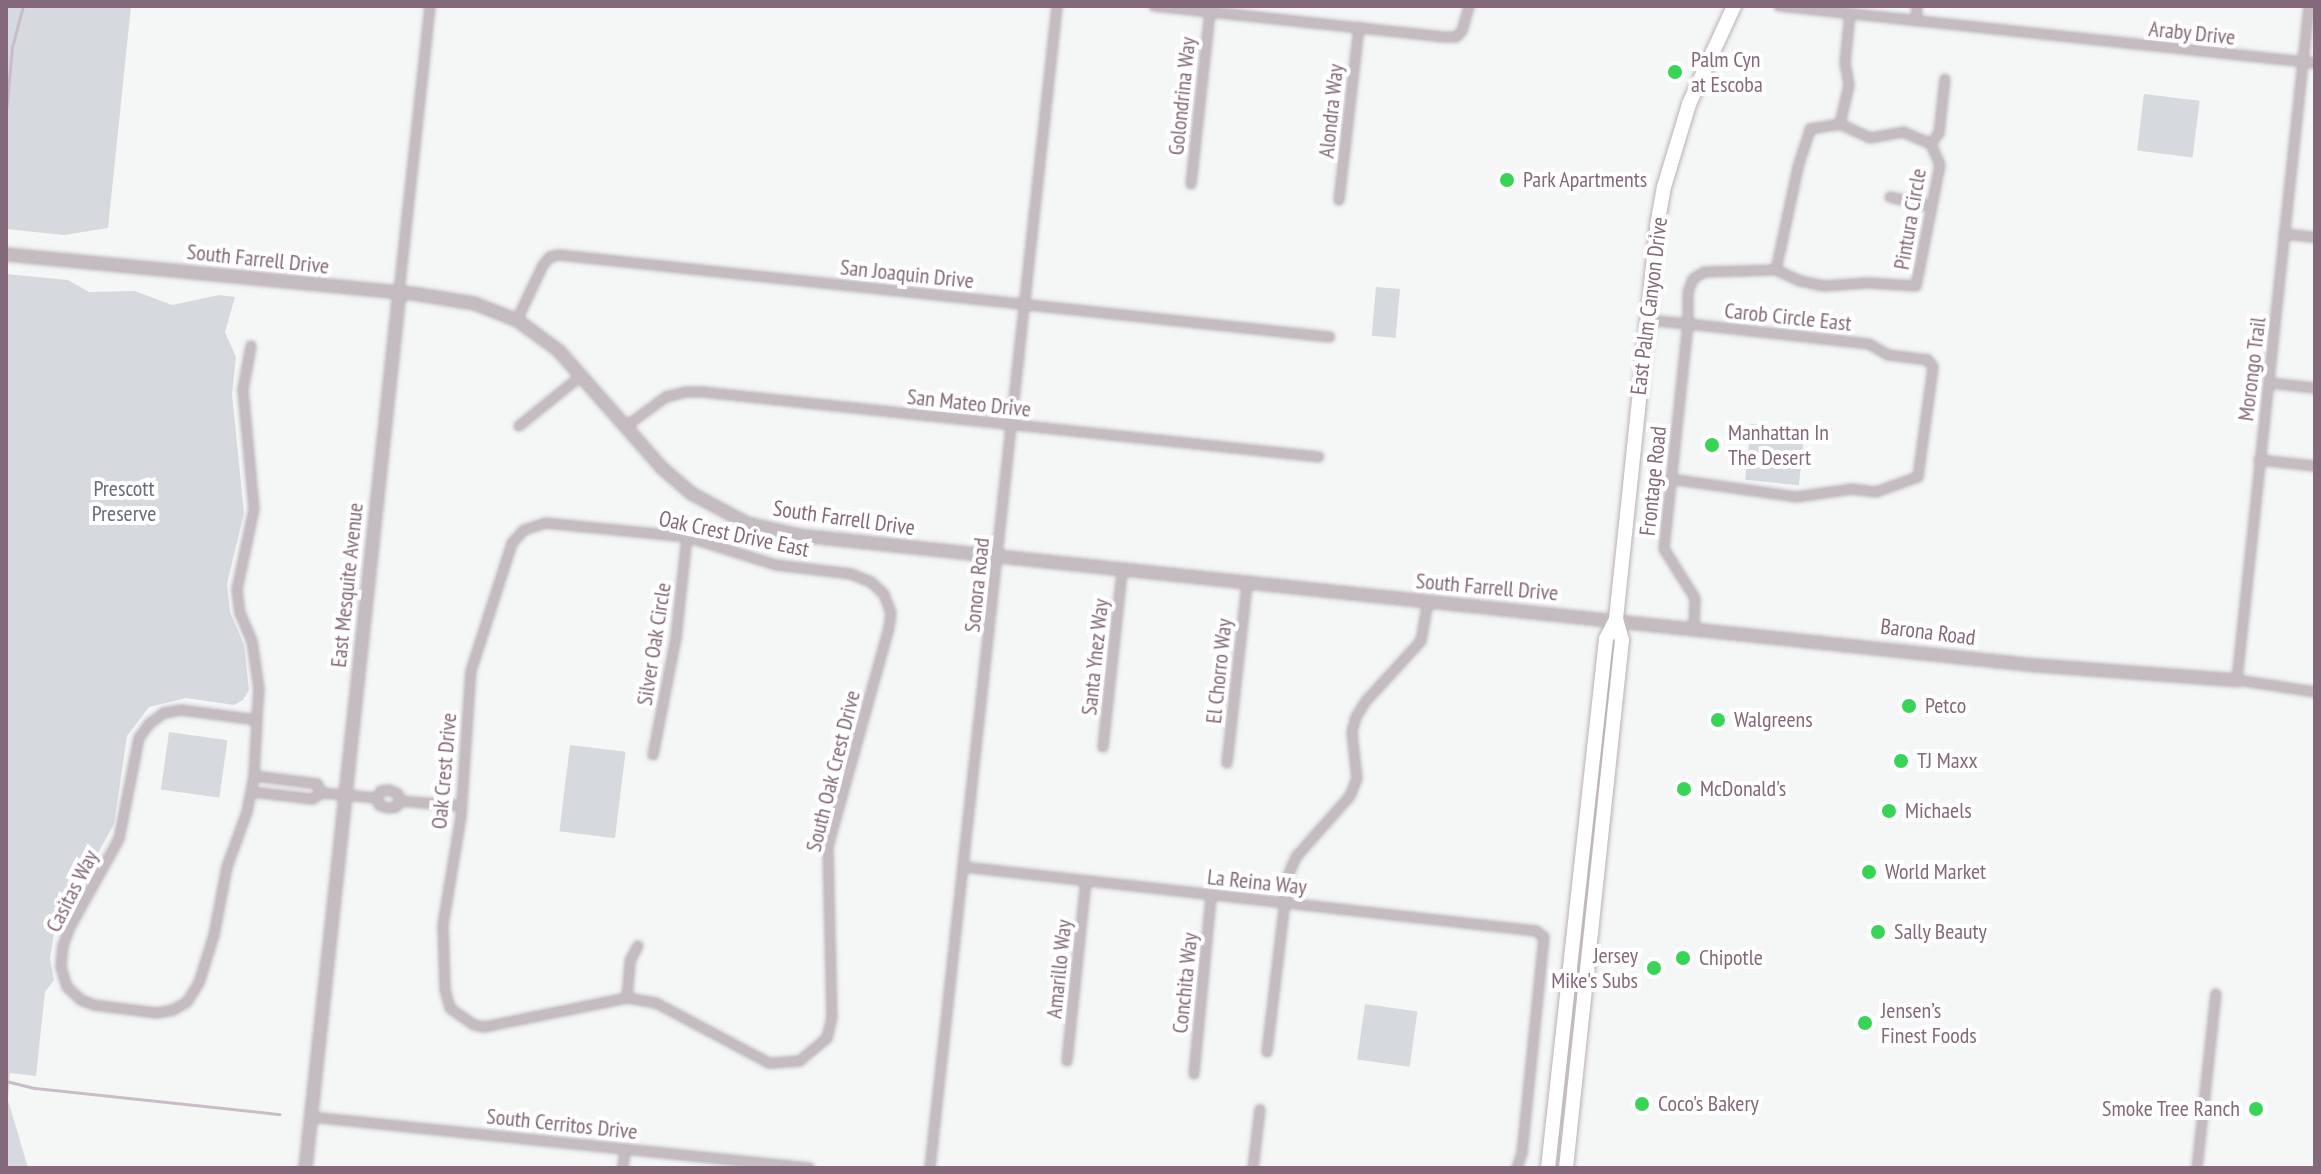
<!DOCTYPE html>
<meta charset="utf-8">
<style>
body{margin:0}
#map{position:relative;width:2321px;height:1174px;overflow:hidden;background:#f5f7f7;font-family:"PT Sans Narrow",sans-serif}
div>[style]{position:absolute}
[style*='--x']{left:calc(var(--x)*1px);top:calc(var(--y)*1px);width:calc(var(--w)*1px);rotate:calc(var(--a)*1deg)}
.green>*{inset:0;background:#d6d9de;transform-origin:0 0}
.stream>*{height:3px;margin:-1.5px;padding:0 1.5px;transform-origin:1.5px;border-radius:1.5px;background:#cabcc6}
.roads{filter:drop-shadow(0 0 2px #b9b0b6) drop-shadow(0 0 2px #b9b0b6)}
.minor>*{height:8px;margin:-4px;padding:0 4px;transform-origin:4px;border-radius:4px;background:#c4bcc1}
.tertiary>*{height:11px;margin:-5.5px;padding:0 5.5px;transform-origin:5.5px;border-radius:5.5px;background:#c4bcc1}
.primary>*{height:14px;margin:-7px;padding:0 7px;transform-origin:7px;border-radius:7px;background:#fff}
.dots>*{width:22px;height:22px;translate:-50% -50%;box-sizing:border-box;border:4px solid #fff;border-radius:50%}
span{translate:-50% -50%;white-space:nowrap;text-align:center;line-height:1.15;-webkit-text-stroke:8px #fff;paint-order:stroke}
.street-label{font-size:22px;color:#836979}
.poi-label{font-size:22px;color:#836979}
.left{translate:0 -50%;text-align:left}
.right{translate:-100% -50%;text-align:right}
.park-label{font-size:22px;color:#676c7b}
.frame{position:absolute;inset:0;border:8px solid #836979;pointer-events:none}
</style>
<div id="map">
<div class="green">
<div style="clip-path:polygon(6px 6px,131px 6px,108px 228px,64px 235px,6px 229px)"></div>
<div style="left:2144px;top:94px;width:56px;height:57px;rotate:7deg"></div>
<div style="clip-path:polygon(6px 274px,68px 280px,89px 292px,135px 291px,172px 305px,219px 295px,235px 297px,225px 332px,236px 357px,232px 394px,244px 513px,227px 584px,230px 612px,244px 645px,249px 690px,243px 700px,234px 705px,186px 698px,149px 707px,127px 736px,114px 824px,54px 933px,50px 959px,54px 980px,45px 992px,36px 1076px,10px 1073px,8px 1100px,28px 1168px,6px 1168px)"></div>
<div style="left:1376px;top:287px;width:24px;height:49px;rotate:5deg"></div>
<div style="left:1751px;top:424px;width:54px;height:56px;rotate:6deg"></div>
<div style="left:169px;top:732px;width:59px;height:58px;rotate:8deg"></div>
<div style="left:570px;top:745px;width:56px;height:87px;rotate:7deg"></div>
<div style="left:1365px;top:1004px;width:53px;height:56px;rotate:8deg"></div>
</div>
<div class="stream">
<div style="--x:6;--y:112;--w:65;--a:-84.7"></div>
<div style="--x:12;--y:47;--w:42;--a:-75"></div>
<div style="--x:6;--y:1081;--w:30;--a:14"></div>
<div style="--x:35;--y:1088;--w:246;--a:6.1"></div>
</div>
<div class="roads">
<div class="minor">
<div style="--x:1154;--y:6;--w:290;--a:6.1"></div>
<div style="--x:1442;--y:37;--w:14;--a:0"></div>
<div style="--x:1456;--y:37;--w:8;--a:-45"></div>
<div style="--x:1462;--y:31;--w:26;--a:-74"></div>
<div style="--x:1779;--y:6;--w:539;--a:6.07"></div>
<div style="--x:2309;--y:6;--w:678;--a:96.1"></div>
<div style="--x:2237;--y:680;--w:79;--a:8.7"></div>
<div style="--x:1916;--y:21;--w:15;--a:-86"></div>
<div style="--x:1840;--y:124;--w:33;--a:25"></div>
<div style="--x:1870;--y:138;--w:34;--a:-10"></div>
<div style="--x:1903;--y:132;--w:30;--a:23"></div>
<div style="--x:1931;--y:144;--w:23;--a:67"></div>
<div style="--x:1940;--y:165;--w:123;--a:101.2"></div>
<div style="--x:1916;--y:286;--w:48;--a:-176.4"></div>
<div style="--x:1868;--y:283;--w:44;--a:176.1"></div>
<div style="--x:1824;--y:286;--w:25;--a:-168"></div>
<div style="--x:1800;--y:281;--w:26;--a:-155"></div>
<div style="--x:1776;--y:270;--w:105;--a:-77.9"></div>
<div style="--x:1798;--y:167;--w:40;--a:-72"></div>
<div style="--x:1810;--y:129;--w:30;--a:-9"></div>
<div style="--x:1840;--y:124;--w:40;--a:-77"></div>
<div style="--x:1849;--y:85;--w:22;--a:-100"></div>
<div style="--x:1845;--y:63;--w:49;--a:-84.2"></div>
<div style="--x:1931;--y:144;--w:14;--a:-54"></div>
<div style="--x:1939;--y:133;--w:54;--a:-83.7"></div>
<div style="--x:1191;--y:184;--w:173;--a:-83.7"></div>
<div style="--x:1890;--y:197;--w:41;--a:12.7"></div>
<div style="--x:1339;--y:200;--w:174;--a:-83.4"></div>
<div style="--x:2284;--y:234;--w:31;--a:6"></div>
<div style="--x:399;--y:292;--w:288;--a:-83.8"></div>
<div style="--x:517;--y:320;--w:61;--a:-64.7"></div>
<div style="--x:543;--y:265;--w:11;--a:-49"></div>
<div style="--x:550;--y:257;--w:9;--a:-13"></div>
<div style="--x:559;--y:255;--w:775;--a:6.07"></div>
<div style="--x:1647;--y:320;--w:41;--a:5.6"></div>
<div style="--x:1688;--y:324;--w:226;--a:96.1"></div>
<div style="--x:1664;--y:549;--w:58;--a:57.7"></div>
<div style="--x:1695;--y:598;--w:29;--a:92"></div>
<div style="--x:251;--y:346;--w:45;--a:100.3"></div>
<div style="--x:243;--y:390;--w:120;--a:84.7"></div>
<div style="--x:254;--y:509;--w:83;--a:101.9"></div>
<div style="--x:237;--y:590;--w:23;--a:83"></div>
<div style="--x:240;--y:613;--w:30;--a:67"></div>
<div style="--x:252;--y:641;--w:49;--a:81.7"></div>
<div style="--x:259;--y:689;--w:31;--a:94"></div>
<div style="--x:257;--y:720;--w:56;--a:93.1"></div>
<div style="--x:254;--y:776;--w:37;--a:101"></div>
<div style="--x:247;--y:812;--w:59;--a:110"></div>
<div style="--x:227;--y:867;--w:69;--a:100.8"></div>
<div style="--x:214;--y:935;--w:50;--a:107.4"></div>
<div style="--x:199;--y:983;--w:22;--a:122"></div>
<div style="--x:187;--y:1002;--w:16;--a:150"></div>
<div style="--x:173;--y:1010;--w:16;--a:169"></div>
<div style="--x:157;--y:1013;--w:64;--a:-172.8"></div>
<div style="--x:94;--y:1005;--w:14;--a:-159"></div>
<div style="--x:81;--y:1000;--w:19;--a:-137"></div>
<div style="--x:67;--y:987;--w:21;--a:-107"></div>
<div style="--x:61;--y:967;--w:21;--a:-85"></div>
<div style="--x:63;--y:946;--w:20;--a:-70"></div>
<div style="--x:70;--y:927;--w:101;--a:-60.9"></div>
<div style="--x:119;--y:839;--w:103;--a:-78.8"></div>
<div style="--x:139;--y:738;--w:17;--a:-54"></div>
<div style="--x:149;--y:724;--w:19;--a:-36"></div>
<div style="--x:164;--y:713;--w:17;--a:-10"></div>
<div style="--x:181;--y:710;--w:77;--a:7.5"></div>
<div style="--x:2269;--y:383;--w:46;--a:6.2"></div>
<div style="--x:519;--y:426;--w:81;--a:-39"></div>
<div style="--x:625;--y:427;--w:51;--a:-36.2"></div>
<div style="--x:666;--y:397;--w:21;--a:-14"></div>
<div style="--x:686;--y:392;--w:16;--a:0"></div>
<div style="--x:702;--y:392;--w:620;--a:6.01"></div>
<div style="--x:2259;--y:460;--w:56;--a:6.1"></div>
<div style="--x:1670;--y:479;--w:127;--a:8.1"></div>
<div style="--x:1796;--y:497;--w:57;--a:-8.1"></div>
<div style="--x:1852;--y:489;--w:24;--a:7"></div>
<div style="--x:1876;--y:492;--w:45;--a:-19.7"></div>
<div style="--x:1918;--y:477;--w:111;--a:-82.2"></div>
<div style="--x:1933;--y:367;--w:9;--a:-126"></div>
<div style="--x:1928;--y:360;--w:40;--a:-172.9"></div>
<div style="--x:1888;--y:355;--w:22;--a:-150"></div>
<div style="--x:1869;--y:344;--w:182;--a:-173.7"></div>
<div style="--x:1688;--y:324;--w:32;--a:-90"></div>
<div style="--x:1688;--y:292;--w:14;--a:-69"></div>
<div style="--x:1693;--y:279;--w:13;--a:-32"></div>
<div style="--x:1704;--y:272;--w:72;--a:-1.6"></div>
<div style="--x:545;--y:523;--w:143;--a:5.6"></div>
<div style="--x:687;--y:537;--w:93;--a:17.5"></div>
<div style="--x:776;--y:565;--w:76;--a:6.8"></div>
<div style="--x:851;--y:574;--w:22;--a:22"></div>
<div style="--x:871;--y:582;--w:18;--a:43"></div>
<div style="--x:884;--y:594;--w:20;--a:70"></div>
<div style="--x:891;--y:613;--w:15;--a:98"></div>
<div style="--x:889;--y:628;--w:227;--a:105.6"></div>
<div style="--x:828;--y:847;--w:170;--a:88.7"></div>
<div style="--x:832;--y:1017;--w:22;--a:103"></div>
<div style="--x:827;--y:1038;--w:35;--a:140"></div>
<div style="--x:800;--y:1061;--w:31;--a:176"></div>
<div style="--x:769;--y:1063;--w:128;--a:-152"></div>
<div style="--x:656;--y:1003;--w:29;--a:-170"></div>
<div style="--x:627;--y:998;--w:145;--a:168.5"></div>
<div style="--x:485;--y:1027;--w:11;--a:-170"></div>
<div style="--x:474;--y:1025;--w:29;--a:-145"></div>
<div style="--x:450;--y:1008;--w:20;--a:-105"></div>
<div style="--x:445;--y:989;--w:64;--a:-91.8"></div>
<div style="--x:443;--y:925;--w:110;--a:-80.6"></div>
<div style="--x:461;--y:816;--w:145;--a:-86.1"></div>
<div style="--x:471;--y:671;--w:134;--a:-72.2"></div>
<div style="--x:512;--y:543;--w:18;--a:-47"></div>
<div style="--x:524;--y:530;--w:22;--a:-18"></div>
<div style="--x:1103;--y:747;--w:177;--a:-83.8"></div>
<div style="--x:653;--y:755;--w:119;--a:-78.9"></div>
<div style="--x:676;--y:638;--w:102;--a:-83.8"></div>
<div style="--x:1227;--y:763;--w:180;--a:-83.6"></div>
<div style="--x:254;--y:776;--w:64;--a:7.2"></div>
<div style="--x:317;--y:784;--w:10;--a:61"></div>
<div style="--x:252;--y:792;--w:61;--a:6.5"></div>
<div style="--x:313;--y:799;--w:11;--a:-34"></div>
<div style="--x:322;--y:793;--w:55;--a:5.2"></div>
<div style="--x:401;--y:801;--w:8;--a:130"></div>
<div style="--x:396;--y:807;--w:8;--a:173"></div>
<div style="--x:388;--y:808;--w:9;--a:-162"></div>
<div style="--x:379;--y:805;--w:7;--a:-106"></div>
<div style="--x:377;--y:798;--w:8;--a:-60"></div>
<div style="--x:381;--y:791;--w:8;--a:-7"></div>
<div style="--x:389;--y:790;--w:10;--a:24"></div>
<div style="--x:398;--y:794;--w:8;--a:67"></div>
<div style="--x:401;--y:801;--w:61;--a:4.7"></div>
<div style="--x:964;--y:867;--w:576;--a:6.38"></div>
<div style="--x:1536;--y:931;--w:10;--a:37"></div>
<div style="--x:1544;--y:937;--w:217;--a:95.8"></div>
<div style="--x:1522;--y:1153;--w:16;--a:108"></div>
<div style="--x:627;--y:998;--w:37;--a:-85"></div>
<div style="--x:630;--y:961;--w:17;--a:-62"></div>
<div style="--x:1267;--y:1052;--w:177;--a:-83.2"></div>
<div style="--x:1288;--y:876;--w:21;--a:-67"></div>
<div style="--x:1296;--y:857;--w:81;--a:-48.5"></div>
<div style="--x:1350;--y:796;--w:18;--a:-68"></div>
<div style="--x:1357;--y:779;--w:47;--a:-96.1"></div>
<div style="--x:1352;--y:732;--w:16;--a:-75"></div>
<div style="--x:1356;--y:717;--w:19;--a:-58"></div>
<div style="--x:1366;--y:701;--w:81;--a:-47.5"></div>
<div style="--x:1421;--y:641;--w:40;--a:-80"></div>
<div style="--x:1067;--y:1061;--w:181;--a:-84"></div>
<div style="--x:1194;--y:1074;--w:179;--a:-84.5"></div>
<div style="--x:311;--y:1117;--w:501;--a:5.85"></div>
<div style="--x:623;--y:1168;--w:19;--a:-84"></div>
<div style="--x:930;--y:1168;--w:1169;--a:-83.76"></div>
<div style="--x:1253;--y:1168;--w:59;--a:-83.2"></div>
<div style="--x:2197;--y:1168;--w:175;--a:-83.8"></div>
</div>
<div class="tertiary">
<div style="--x:6;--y:254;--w:414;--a:5.5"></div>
<div style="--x:418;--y:294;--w:57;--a:9.1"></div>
<div style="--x:474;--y:303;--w:46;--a:21.6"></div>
<div style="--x:517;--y:320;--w:51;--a:36.2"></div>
<div style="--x:558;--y:350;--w:156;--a:48.6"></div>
<div style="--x:661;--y:467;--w:40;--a:41"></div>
<div style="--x:691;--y:493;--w:64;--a:28.2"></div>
<div style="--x:747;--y:523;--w:53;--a:13"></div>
<div style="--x:799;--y:535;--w:1243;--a:6"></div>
<div style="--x:2035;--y:665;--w:203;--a:4.2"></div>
<div style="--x:305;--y:1168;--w:881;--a:-83.88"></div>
</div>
<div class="primary">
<div style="--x:1548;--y:1168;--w:532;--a:-83.74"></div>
<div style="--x:1606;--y:639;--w:22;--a:-63"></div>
<div style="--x:1616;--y:619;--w:395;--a:-84"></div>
<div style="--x:1657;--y:226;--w:40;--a:-80"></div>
<div style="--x:1664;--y:187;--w:87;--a:-73.2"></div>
<div style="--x:1689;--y:104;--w:108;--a:-65.3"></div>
<div style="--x:1566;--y:1168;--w:531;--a:-83.95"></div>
<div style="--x:1622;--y:640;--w:22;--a:-106"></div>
</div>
</div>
<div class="dots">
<div style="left:1675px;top:72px;background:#38d456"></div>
<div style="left:1507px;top:180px;background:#38d456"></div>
<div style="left:1712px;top:445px;background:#38d456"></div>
<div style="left:1909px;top:706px;background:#38d456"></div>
<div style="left:1718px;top:720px;background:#38d456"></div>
<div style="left:1901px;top:761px;background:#38d456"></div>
<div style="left:1684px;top:789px;background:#38d456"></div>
<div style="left:1889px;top:811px;background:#38d456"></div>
<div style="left:1869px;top:872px;background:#38d456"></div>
<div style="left:1878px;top:932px;background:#38d456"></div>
<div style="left:1683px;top:958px;background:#38d456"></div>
<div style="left:1654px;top:968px;background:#38d456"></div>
<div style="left:1865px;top:1023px;background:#38d456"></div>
<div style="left:1642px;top:1104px;background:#38d456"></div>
<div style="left:2256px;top:1109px;background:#38d456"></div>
</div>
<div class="street-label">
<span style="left:2192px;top:33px;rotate:6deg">Araby Drive</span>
<span style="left:1182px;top:96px;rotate:-84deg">Golondrina Way</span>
<span style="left:1331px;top:111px;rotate:-84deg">Alondra Way</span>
<span style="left:1910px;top:219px;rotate:-80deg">Pintura Circle</span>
<span style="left:258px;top:259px;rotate:6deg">South Farrell Drive</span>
<span style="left:907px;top:274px;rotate:6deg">San Joaquin Drive</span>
<span style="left:1649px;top:306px;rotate:-83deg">East Palm Canyon Drive</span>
<span style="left:1788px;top:317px;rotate:6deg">Carob Circle East</span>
<span style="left:2252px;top:369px;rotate:-83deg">Morongo Trail</span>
<span style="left:969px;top:403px;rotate:6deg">San Mateo Drive</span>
<span style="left:1653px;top:481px;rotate:-84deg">Frontage Road</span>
<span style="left:844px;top:518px;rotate:8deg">South Farrell Drive</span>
<span style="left:734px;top:534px;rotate:12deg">Oak Crest Drive East</span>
<span style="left:347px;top:585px;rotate:-84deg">East Mesquite Avenue</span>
<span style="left:977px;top:585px;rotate:-84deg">Sonora Road</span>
<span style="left:1487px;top:587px;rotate:5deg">South Farrell Drive</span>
<span style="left:1928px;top:632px;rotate:7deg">Barona Road</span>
<span style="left:654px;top:644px;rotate:-81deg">Silver Oak Circle</span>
<span style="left:1095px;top:657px;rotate:-84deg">Santa Ynez Way</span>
<span style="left:1219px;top:671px;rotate:-84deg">El Chorro Way</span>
<span style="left:444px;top:771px;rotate:-85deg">Oak Crest Drive</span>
<span style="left:833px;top:771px;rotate:-76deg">South Oak Crest Drive</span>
<span style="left:1257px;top:882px;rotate:6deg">La Reina Way</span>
<span style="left:72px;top:891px;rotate:-63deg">Casitas Way</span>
<span style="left:1059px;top:969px;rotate:-84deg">Amarillo Way</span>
<span style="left:1185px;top:983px;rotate:-84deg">Conchita Way</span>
<span style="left:562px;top:1124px;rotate:6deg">South Cerritos Drive</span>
</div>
<div class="poi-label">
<span class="left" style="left:1691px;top:72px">Palm Cyn<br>at Escoba</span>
<span class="left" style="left:1523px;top:180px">Park Apartments</span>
<span class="left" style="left:1728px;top:445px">Manhattan In<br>The Desert</span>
<span class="left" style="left:1925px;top:706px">Petco</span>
<span class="left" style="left:1734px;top:720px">Walgreens</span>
<span class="left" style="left:1917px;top:761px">TJ Maxx</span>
<span class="left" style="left:1700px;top:789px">McDonald's</span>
<span class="left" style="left:1905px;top:811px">Michaels</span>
<span class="left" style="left:1885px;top:872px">World Market</span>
<span class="left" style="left:1894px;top:932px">Sally Beauty</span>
<span class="right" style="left:1638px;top:968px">Jersey<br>Mike's Subs</span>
<span class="left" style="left:1699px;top:958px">Chipotle</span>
<span class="left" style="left:1881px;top:1023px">Jensen’s<br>Finest Foods</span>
<span class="left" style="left:1658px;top:1104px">Coco's Bakery</span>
<span class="right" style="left:2240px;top:1109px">Smoke Tree Ranch</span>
</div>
<div class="park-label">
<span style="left:124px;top:501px">Prescott<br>Preserve</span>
</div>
<div class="frame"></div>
</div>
